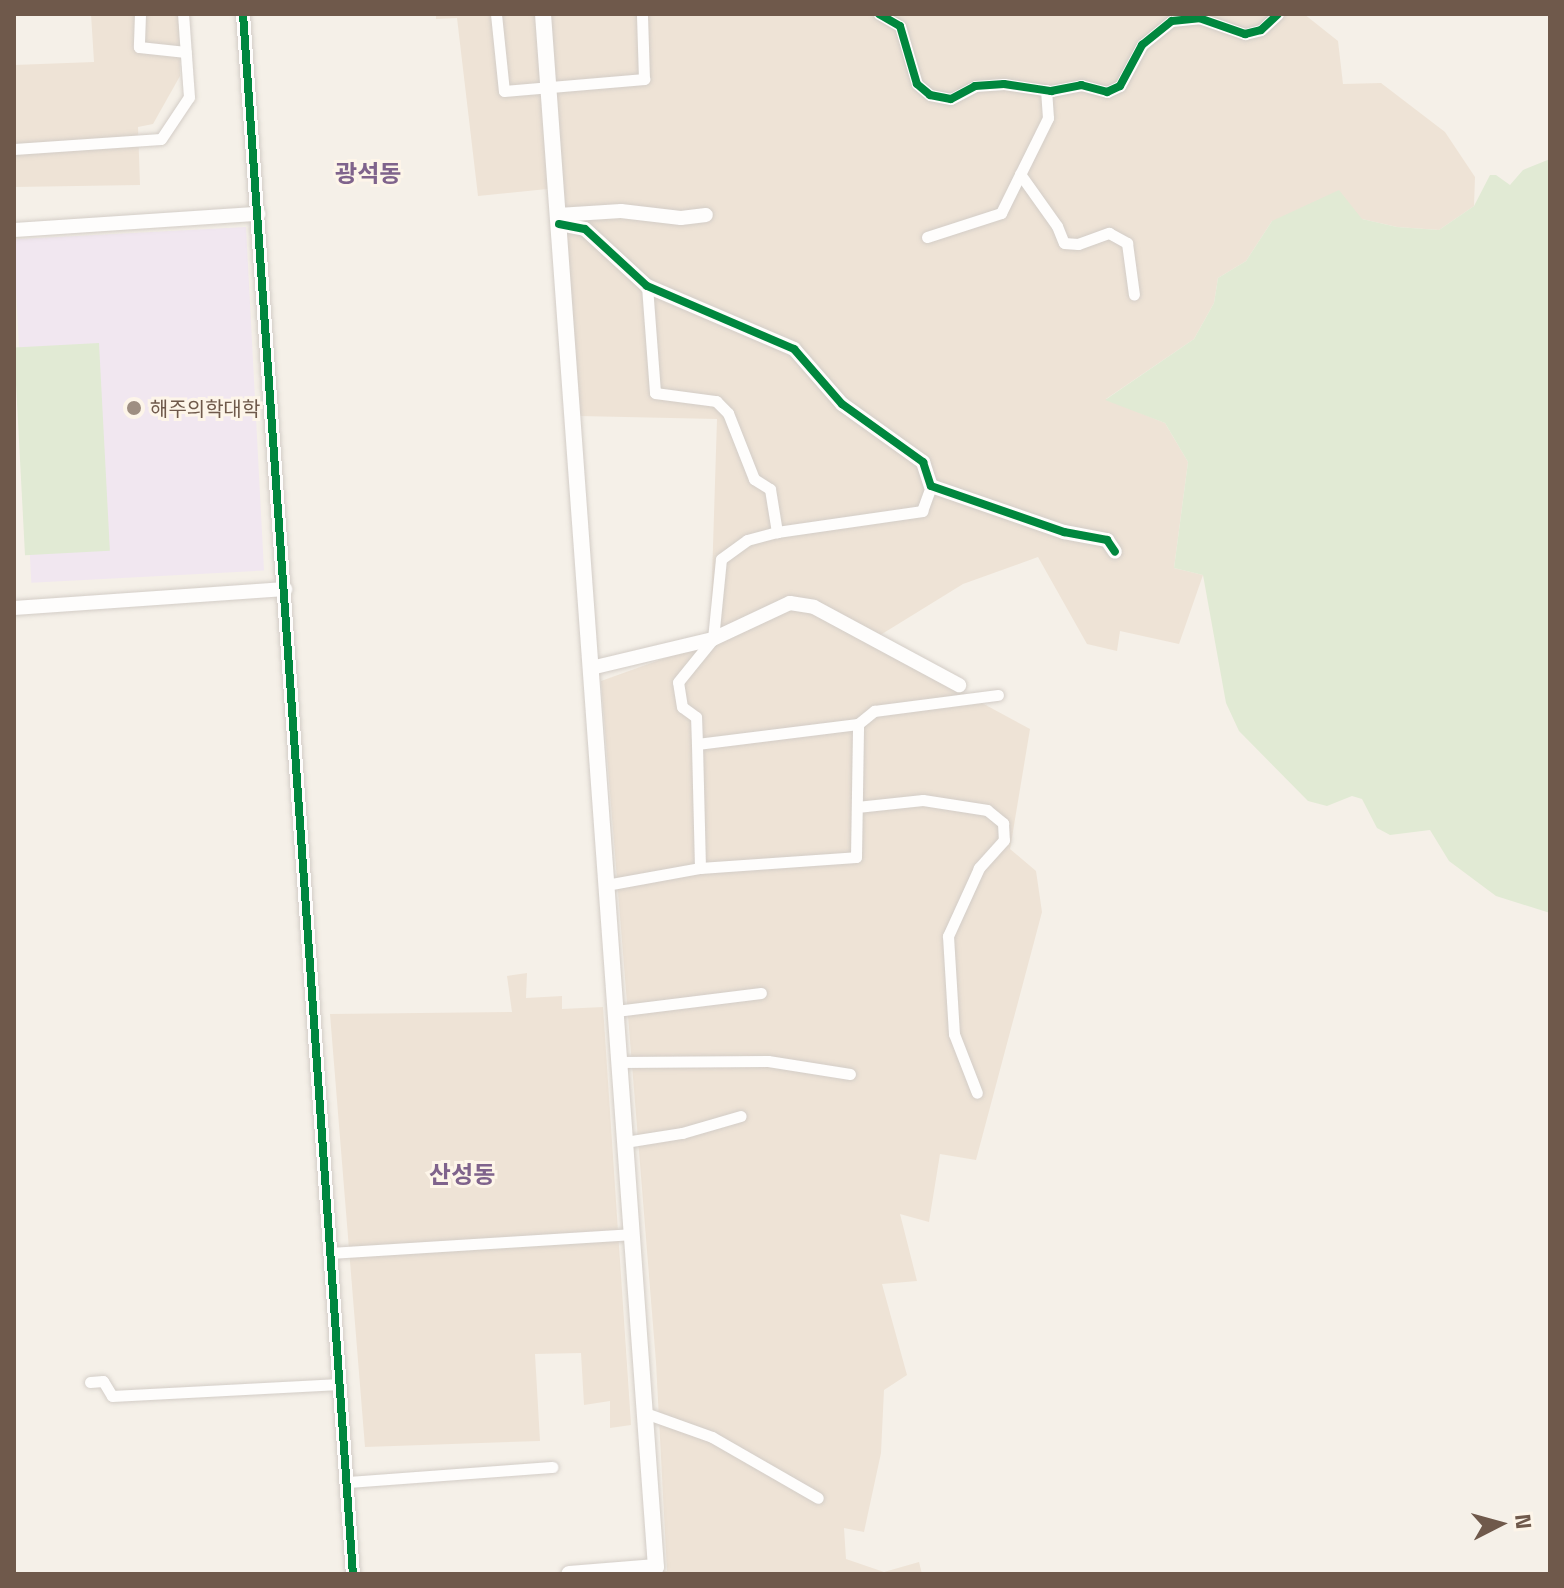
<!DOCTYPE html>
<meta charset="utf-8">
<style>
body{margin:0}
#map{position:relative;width:1564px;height:1588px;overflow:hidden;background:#f5f0e8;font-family:"Titillium Web","Noto Sans KR",sans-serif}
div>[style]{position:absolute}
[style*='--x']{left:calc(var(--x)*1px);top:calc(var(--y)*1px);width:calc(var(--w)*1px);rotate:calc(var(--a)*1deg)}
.residential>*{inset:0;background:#eee3d6}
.education>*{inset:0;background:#f1e7f0;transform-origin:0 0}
.green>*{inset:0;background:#e1ead4;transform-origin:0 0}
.roads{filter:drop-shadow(0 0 2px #d3cdc7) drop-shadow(0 0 2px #d3cdc7)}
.minor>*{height:11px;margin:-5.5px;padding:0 5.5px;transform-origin:5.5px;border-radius:5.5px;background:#fefdfc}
.tertiary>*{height:14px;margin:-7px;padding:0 7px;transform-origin:7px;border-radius:7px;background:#fefdfc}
.secondary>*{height:16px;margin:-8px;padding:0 8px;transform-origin:8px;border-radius:8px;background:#fefdfc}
.cycleway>*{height:8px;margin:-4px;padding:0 4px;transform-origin:4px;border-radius:4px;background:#00873e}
.dots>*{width:22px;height:22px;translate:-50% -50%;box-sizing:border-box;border:4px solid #fdf5e9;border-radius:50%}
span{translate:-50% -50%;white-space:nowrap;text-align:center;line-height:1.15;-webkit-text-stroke:6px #fdf5e9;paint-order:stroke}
.poi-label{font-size:20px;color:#6f594b}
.left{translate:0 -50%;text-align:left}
.quarter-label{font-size:24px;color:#7f638c;font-weight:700}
.frame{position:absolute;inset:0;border:16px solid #6f594b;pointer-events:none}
.north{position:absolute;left:1460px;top:1484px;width:80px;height:80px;-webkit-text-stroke:6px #fdf5e9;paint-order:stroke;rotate:84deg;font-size:22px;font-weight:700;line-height:32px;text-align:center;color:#6f594b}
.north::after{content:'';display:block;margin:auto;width:28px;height:36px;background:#6f594b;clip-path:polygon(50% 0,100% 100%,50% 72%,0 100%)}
</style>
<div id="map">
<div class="residential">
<div style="clip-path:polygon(91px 14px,179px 14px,180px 76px,153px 124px,138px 127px,140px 185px,14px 187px,14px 65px,94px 62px)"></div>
<div style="clip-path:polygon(436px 14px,1304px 14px,1338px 41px,1343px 84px,1381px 83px,1445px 132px,1475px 177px,1474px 206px,1439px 230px,1397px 227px,1362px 219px,1272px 221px,1246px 261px,1218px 278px,1214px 303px,1194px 339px,1106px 399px,1165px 423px,1188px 462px,1174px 568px,1203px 575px,1179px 644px,1120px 631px,1117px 651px,1087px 644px,1038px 557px,963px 584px,869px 642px,1030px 729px,1010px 849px,1036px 871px,1042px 912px,976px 1160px,940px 1154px,929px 1222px,900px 1214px,917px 1281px,882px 1284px,907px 1375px,884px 1390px,881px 1453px,864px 1532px,844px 1528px,846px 1559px,884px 1572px,919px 1562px,922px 1574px,640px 1574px,667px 1571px,656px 1362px,601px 681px,710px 642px,717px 419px,579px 416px,557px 188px,478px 196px,457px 18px,436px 19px)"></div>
<div style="clip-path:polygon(527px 973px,526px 998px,562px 996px,562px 1009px,603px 1007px,631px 1425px,610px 1428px,610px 1401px,584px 1405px,581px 1353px,535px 1354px,540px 1441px,365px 1447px,330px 1014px,512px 1012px,507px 976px)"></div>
</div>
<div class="education">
<div style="left:246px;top:227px;width:344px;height:233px;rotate:87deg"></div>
</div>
<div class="green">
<div style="clip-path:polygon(1550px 159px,1550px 913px,1496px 896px,1449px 861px,1430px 830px,1390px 835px,1377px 828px,1362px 799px,1352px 796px,1327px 806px,1308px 801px,1239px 731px,1226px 703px,1203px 575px,1174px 568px,1188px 462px,1165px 423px,1105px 400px,1194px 339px,1214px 303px,1218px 278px,1246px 261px,1272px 221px,1339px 190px,1362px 219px,1397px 227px,1439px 230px,1474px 206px,1490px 175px,1496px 175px,1510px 185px,1523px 170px)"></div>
<div style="left:99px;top:343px;width:208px;height:85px;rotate:87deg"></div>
</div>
<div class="roads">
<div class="minor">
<div style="--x:140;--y:14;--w:33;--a:92"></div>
<div style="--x:139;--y:47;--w:47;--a:6.1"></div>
<div style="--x:496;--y:14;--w:77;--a:84.1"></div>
<div style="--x:504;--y:91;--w:141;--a:-4.9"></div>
<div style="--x:644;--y:79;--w:65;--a:-91.8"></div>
<div style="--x:879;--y:14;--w:24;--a:30"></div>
<div style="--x:900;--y:26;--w:60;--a:73.7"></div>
<div style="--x:917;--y:84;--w:17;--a:40"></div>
<div style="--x:930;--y:95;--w:21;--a:11"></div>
<div style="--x:951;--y:99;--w:27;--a:-28"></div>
<div style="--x:975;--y:86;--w:29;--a:-4"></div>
<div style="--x:1004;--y:84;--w:48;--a:8.5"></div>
<div style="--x:1051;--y:91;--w:31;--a:-11"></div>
<div style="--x:1081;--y:85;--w:27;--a:15"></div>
<div style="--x:1107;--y:92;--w:14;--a:-25"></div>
<div style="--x:1120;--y:86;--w:47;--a:-61.8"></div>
<div style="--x:1142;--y:45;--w:38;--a:-39"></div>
<div style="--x:1172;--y:21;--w:27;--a:-6"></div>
<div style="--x:1199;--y:18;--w:49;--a:19.2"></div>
<div style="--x:1245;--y:34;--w:16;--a:-14"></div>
<div style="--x:1261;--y:30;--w:23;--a:-43"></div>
<div style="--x:14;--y:149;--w:147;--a:-3.9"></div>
<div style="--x:161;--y:139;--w:50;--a:-56.3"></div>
<div style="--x:189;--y:97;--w:83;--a:-94.1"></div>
<div style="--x:1020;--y:174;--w:64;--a:54.6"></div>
<div style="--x:1057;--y:226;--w:18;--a:68"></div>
<div style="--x:1064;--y:243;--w:14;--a:4"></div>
<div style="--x:1078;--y:244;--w:33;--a:-20"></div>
<div style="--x:1109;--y:233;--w:21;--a:29"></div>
<div style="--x:1127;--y:243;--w:52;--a:82.3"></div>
<div style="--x:927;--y:237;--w:78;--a:-18"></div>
<div style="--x:1001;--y:213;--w:106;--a:-63.7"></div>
<div style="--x:1048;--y:118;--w:28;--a:-94"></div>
<div style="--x:647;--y:286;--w:107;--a:85.7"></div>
<div style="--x:655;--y:393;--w:62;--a:7.5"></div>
<div style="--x:716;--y:401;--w:17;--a:45"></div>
<div style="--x:728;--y:413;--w:71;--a:68.5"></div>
<div style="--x:754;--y:479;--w:19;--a:32"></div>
<div style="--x:770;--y:489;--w:44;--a:80.8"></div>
<div style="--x:697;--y:744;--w:27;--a:-92"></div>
<div style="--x:696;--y:717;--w:17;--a:-144"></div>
<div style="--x:682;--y:707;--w:25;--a:-99"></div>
<div style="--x:678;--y:682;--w:55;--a:-50.9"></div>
<div style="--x:713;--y:639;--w:80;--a:-84.3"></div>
<div style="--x:721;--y:559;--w:32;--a:-36"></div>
<div style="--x:747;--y:540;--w:31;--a:-15"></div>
<div style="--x:777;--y:532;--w:147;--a:-8.2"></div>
<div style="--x:922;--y:511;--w:27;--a:-70"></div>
<div style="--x:857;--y:807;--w:66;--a:-6.1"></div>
<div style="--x:923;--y:800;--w:65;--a:8.9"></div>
<div style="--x:987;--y:810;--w:21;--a:39"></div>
<div style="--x:1003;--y:823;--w:17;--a:87"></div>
<div style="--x:1004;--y:840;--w:38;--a:132"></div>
<div style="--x:979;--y:868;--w:75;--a:114.5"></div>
<div style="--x:948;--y:936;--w:98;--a:86.5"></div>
<div style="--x:954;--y:1034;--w:63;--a:68.7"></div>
<div style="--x:700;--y:868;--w:124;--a:-91.4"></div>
<div style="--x:697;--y:744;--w:162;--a:-7.1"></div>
<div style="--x:858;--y:724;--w:21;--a:-39"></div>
<div style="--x:874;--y:711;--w:125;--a:-7.4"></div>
<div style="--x:606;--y:885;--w:96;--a:-10.3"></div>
<div style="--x:700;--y:868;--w:156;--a:-4"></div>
<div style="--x:856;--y:857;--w:133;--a:-89.1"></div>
<div style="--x:616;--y:1011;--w:146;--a:-7.1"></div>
<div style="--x:619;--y:1062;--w:149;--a:-0.4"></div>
<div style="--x:768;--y:1061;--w:83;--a:9"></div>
<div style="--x:625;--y:1142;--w:58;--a:-9"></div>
<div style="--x:682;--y:1133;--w:61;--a:-16.1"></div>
<div style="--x:331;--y:1253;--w:302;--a:-3.6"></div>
<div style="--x:90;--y:1382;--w:13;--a:-4"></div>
<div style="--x:103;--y:1381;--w:17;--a:59"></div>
<div style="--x:112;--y:1396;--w:228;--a:-3"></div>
<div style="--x:645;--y:1413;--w:71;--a:19.7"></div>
<div style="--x:712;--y:1437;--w:122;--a:29.9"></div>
<div style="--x:347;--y:1482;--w:206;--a:-4.2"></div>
</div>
<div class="tertiary">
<div style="--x:243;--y:14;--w:1564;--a:85.97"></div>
<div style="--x:558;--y:215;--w:63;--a:-3.6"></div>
<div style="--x:621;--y:211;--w:60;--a:6.7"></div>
<div style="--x:681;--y:218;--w:25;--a:-7"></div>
<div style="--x:559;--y:224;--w:26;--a:11"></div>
<div style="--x:585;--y:229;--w:84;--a:42.6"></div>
<div style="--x:647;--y:286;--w:160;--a:23.2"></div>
<div style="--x:794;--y:349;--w:73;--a:48.9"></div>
<div style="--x:842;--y:404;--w:100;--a:35.6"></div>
<div style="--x:923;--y:462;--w:25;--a:72"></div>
<div style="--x:931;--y:486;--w:141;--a:19.1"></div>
<div style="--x:1064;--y:532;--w:44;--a:10.5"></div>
<div style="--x:1107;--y:540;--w:14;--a:56"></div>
<div style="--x:14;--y:230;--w:245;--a:-3.8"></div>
<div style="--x:14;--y:608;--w:272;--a:-4"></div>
<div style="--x:591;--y:668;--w:125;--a:-13.4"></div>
<div style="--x:713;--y:639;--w:85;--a:-25.1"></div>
<div style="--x:790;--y:603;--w:24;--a:9"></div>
<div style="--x:814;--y:607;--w:165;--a:28.3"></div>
</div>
<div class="secondary">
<div style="--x:543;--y:14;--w:1557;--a:85.84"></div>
<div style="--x:656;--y:1567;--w:87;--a:175.4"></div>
</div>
</div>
<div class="cycleway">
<div style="--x:243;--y:14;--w:1564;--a:85.97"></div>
<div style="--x:879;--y:14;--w:24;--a:30"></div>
<div style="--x:900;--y:26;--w:60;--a:73.7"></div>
<div style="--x:917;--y:84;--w:17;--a:40"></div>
<div style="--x:930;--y:95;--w:21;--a:11"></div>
<div style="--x:951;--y:99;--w:27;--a:-28"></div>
<div style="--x:975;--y:86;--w:29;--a:-4"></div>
<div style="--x:1004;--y:84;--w:48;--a:8.5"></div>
<div style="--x:1051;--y:91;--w:31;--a:-11"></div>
<div style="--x:1081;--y:85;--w:27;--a:15"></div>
<div style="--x:1107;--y:92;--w:14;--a:-25"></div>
<div style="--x:1120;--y:86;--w:47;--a:-61.8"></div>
<div style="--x:1142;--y:45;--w:38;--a:-39"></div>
<div style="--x:1172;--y:21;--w:27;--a:-6"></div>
<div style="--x:1199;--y:18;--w:49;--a:19.2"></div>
<div style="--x:1245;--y:34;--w:16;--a:-14"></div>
<div style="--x:1261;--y:30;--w:23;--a:-43"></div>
<div style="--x:559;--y:224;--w:26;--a:11"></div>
<div style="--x:585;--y:229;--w:84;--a:42.6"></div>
<div style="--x:647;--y:286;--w:160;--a:23.2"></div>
<div style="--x:794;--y:349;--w:73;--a:48.9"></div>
<div style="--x:842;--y:404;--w:100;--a:35.6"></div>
<div style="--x:923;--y:462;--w:25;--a:72"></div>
<div style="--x:931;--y:486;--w:141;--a:19.1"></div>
<div style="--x:1064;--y:532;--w:44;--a:10.5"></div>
<div style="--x:1107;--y:540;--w:14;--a:56"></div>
</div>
<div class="dots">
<div style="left:134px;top:408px;background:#9e8e82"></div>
</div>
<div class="poi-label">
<span class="left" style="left:150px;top:408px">해주의학대학</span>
</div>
<div class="quarter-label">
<span style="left:368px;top:174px">광석동</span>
<span style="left:462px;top:1175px">산성동</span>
</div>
<div class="frame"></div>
<div class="north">N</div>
</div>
